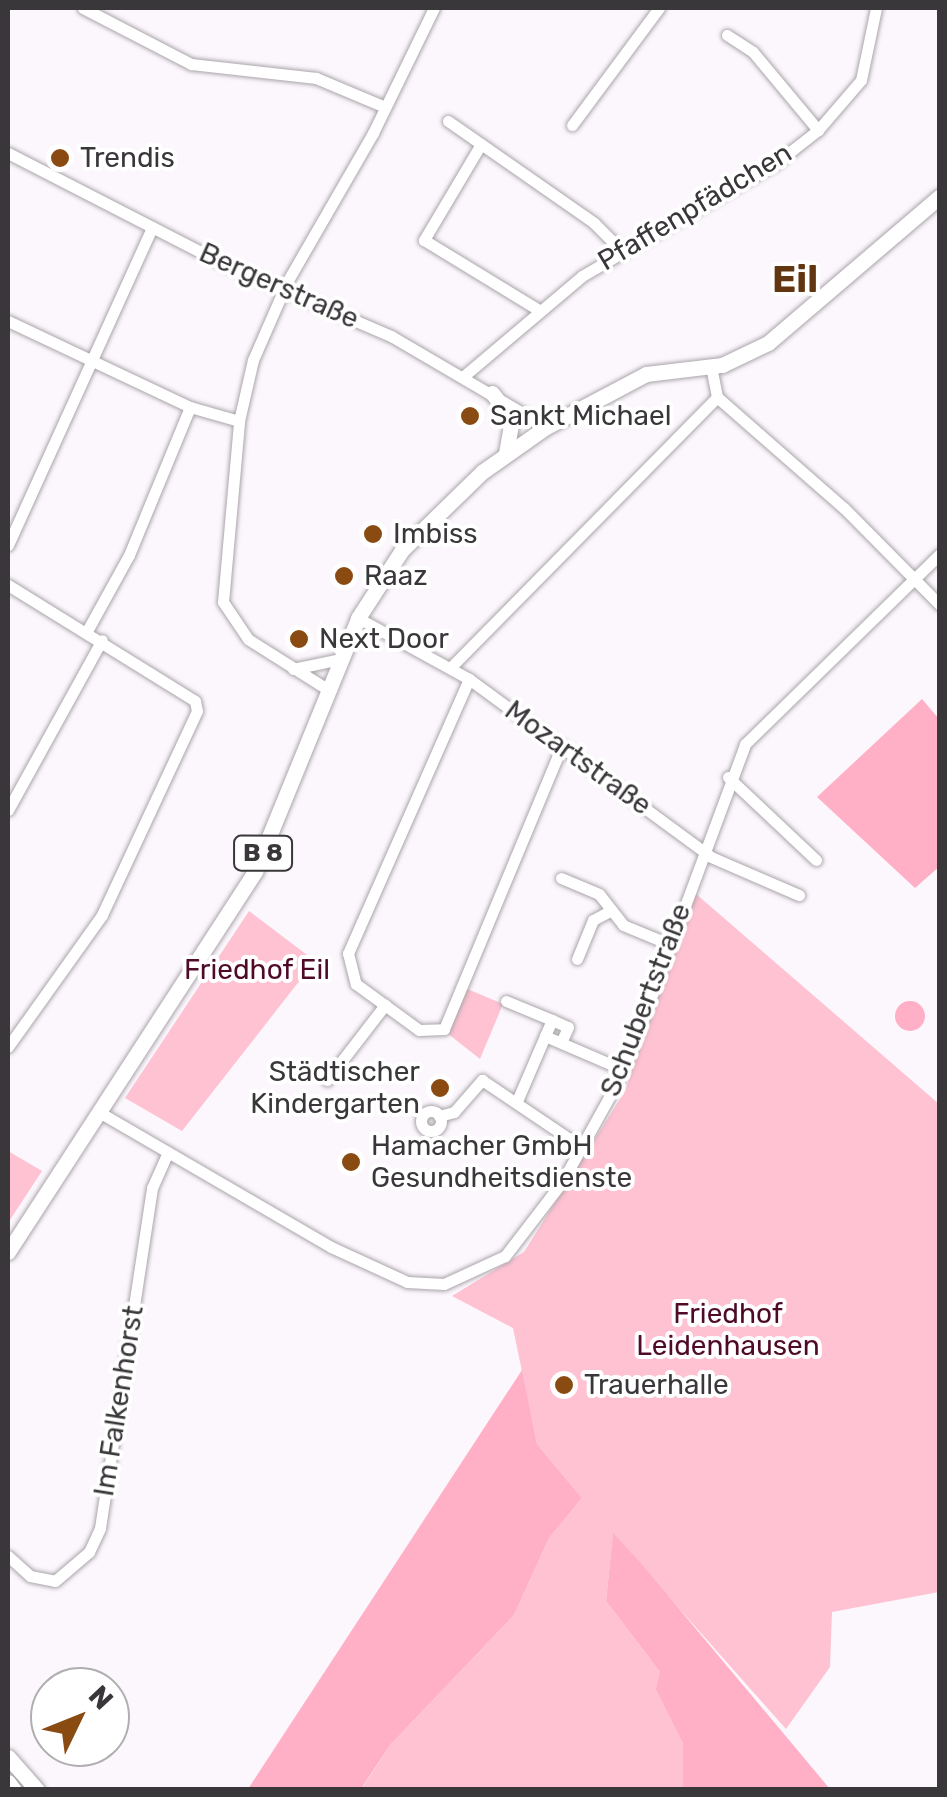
<!DOCTYPE html>
<meta charset="utf-8">
<style>
body{margin:0}
#map{position:relative;width:947px;height:1797px;overflow:hidden;background:#fcf7fd;font-family:Rubik,sans-serif}
div>[style]{position:absolute}
[style*='--x']{left:calc(var(--x)*1px);top:calc(var(--y)*1px);width:calc(var(--w)*1px);rotate:calc(var(--a)*1deg)}
.green>*{inset:0;background:#fec2d2}
.forest>*{inset:0;background:#ffafc6}
.round{border-radius:50%}
.roads{filter:drop-shadow(0 0 2px #aaa5aa) drop-shadow(0 0 2px #aaa5aa)}
.minor>*{height:11px;margin:-5.5px;padding:0 5.5px;transform-origin:5.5px;border-radius:5.5px;background:#fff}
.minor>.ring{margin:-5.5px;padding:0;box-sizing:content-box;background:none;border:11px solid #fff;border-radius:50%}
.major>*{height:15px;margin:-7.5px;padding:0 7.5px;transform-origin:7.5px;border-radius:7.5px;background:#fff}
.dots>*{width:28px;height:28px;translate:-50% -50%;box-sizing:border-box;border:5px solid #fff;border-radius:50%}
span{translate:-50% -50%;white-space:nowrap;text-align:center;line-height:1.15;-webkit-text-stroke:8px #fff;paint-order:stroke}
.shield-label span{padding:2px 8px;background:#fff;border:2px solid;border-radius:8px;-webkit-text-stroke-width:0}
.shield-label{font-size:25px;color:#3a373a;font-weight:700}
.poi-label{font-size:28px;color:#3a373a}
.left{translate:0 -50%;text-align:left}
.right{translate:-100% -50%;text-align:right}
.street-label{font-size:28px;color:#3a373a}
.park-label{font-size:28px;color:#4e0a27}
.district-label{font-size:38px;color:#623611;font-weight:700}
.frame{position:absolute;inset:0;border:10px solid #3a373a;pointer-events:none}
.north{position:absolute;left:30px;top:1667px;width:100px;height:100px;box-sizing:border-box;background:#fff;border:2px solid #b0afb0;border-radius:50%;rotate:47deg;font-size:28px;font-weight:700;line-height:40px;text-align:center;color:#3a373a}
.north::after{content:'';display:block;margin:auto;width:35px;height:45px;background:#8a4b12;clip-path:polygon(50% 0,100% 100%,50% 72%,0 100%)}
</style>
<div id="map">
<div class="green">
<div style="clip-path:polygon(695px 893px,939px 1104px,939px 1592px,832px 1612px,830px 1667px,786px 1729px,613px 1534px,606px 1601px,660px 1672px,683px 1743px,683px 1789px,361px 1790px,390px 1745px,514px 1615px,549px 1538px,582px 1498px,537px 1444px,513px 1328px,452px 1296px,524px 1252px,625px 1091px)"></div>
<div style="clip-path:polygon(249px 911px,315px 961px,182px 1131px,125px 1098px)"></div>
<div style="clip-path:polygon(465px 988px,503px 1004px,480px 1059px,447px 1033px)"></div>
<div style="clip-path:polygon(8px 1151px,42px 1171px,8px 1223px)"></div>
</div>
<div class="forest">
<div style="clip-path:polygon(922px 699px,939px 719px,940px 866px,915px 888px,817px 797px)"></div>
<div class="round" style="left:895px;top:1001px;width:30px;height:30px"></div>
<div style="clip-path:polygon(522px 1370px,537px 1444px,582px 1498px,549px 1538px,514px 1615px,390px 1745px,361px 1789px,248px 1789px)"></div>
<div style="clip-path:polygon(613px 1533px,645px 1568px,830px 1789px,683px 1789px,683px 1743px,656px 1689px,660px 1672px,606px 1601px)"></div>
</div>
<div class="roads">
<div class="minor">
<div style="--x:83;--y:8;--w:122;--a:27.4"></div>
<div style="--x:191;--y:64;--w:126;--a:6.4"></div>
<div style="--x:316;--y:78;--w:75;--a:22.8"></div>
<div style="--x:727;--y:35;--w:31;--a:33"></div>
<div style="--x:753;--y:52;--w:102;--a:50.2"></div>
<div style="--x:448;--y:121;--w:178;--a:34.9"></div>
<div style="--x:594;--y:223;--w:41;--a:45"></div>
<div style="--x:572;--y:125;--w:146;--a:-53.4"></div>
<div style="--x:481;--y:144;--w:112;--a:120.7"></div>
<div style="--x:424;--y:240;--w:132;--a:31.4"></div>
<div style="--x:8;--y:153;--w:245;--a:27.2"></div>
<div style="--x:226;--y:265;--w:180;--a:23.3"></div>
<div style="--x:391;--y:336;--w:180;--a:30.4"></div>
<div style="--x:8;--y:321;--w:201;--a:25.3"></div>
<div style="--x:190;--y:407;--w:51;--a:15.9"></div>
<div style="--x:711;--y:366;--w:32;--a:79"></div>
<div style="--x:717;--y:397;--w:169;--a:41.2"></div>
<div style="--x:844;--y:508;--w:136;--a:45.3"></div>
<div style="--x:465;--y:375;--w:153;--a:-40.2"></div>
<div style="--x:582;--y:276;--w:225;--a:-30.2"></div>
<div style="--x:776;--y:163;--w:53;--a:-38.2"></div>
<div style="--x:818;--y:130;--w:66;--a:-49.3"></div>
<div style="--x:861;--y:80;--w:74;--a:-78.2"></div>
<div style="--x:8;--y:545;--w:349;--a:-65.6"></div>
<div style="--x:8;--y:585;--w:220;--a:31.8"></div>
<div style="--x:195;--y:701;--w:10;--a:79"></div>
<div style="--x:197;--y:711;--w:225;--a:115"></div>
<div style="--x:102;--y:915;--w:162;--a:125.5"></div>
<div style="--x:358;--y:618;--w:127;--a:28.8"></div>
<div style="--x:469;--y:679;--w:300;--a:36.3"></div>
<div style="--x:711;--y:857;--w:96;--a:23.4"></div>
<div style="--x:87;--y:631;--w:87;--a:-61.1"></div>
<div style="--x:129;--y:555;--w:160;--a:-67.6"></div>
<div style="--x:450;--y:668;--w:380;--a:-45.4"></div>
<div style="--x:293;--y:669;--w:49;--a:-11.8"></div>
<div style="--x:469;--y:679;--w:300;--a:113.8"></div>
<div style="--x:348;--y:953;--w:32;--a:76"></div>
<div style="--x:356;--y:984;--w:78;--a:36.1"></div>
<div style="--x:419;--y:1030;--w:25;--a:-2"></div>
<div style="--x:444;--y:1029;--w:307;--a:-67.4"></div>
<div style="--x:327;--y:689;--w:93;--a:-147.7"></div>
<div style="--x:248;--y:639;--w:45;--a:-124"></div>
<div style="--x:223;--y:602;--w:182;--a:-84.9"></div>
<div style="--x:239;--y:421;--w:63;--a:-77.1"></div>
<div style="--x:253;--y:360;--w:85;--a:-66.4"></div>
<div style="--x:287;--y:282;--w:172;--a:-60"></div>
<div style="--x:373;--y:133;--w:139;--a:-64"></div>
<div style="--x:728;--y:777;--w:121;--a:43.3"></div>
<div style="--x:8;--y:810;--w:194;--a:-61.1"></div>
<div style="--x:561;--y:878;--w:41;--a:22.8"></div>
<div style="--x:599;--y:894;--w:39;--a:52"></div>
<div style="--x:623;--y:925;--w:50;--a:22.4"></div>
<div style="--x:577;--y:959;--w:42;--a:-67.7"></div>
<div style="--x:593;--y:920;--w:21;--a:-28"></div>
<div style="--x:506;--y:1001;--w:50;--a:22.4"></div>
<div style="--x:552;--y:1020;--w:17;--a:114"></div>
<div style="--x:545;--y:1036;--w:86;--a:23.3"></div>
<div style="--x:552;--y:1020;--w:17;--a:24"></div>
<div style="--x:568;--y:1027;--w:17;--a:114"></div>
<div style="--x:327;--y:1080;--w:95;--a:-52.3"></div>
<div style="--x:517;--y:1101;--w:71;--a:-66.7"></div>
<div class="ring" style="left:421px;top:1111px;width:9px;height:9px"></div>
<div style="--x:99;--y:1112;--w:268;--a:30.2"></div>
<div style="--x:331;--y:1247;--w:84;--a:24.7"></div>
<div style="--x:407;--y:1282;--w:37;--a:3"></div>
<div style="--x:444;--y:1284;--w:67;--a:-24.7"></div>
<div style="--x:505;--y:1256;--w:93;--a:-52.4"></div>
<div style="--x:562;--y:1182;--w:128;--a:-61"></div>
<div style="--x:624;--y:1070;--w:348;--a:-69.6"></div>
<div style="--x:745;--y:744;--w:272;--a:-44.3"></div>
<div style="--x:439;--y:1116;--w:16;--a:-15"></div>
<div style="--x:454;--y:1112;--w:43;--a:-48.8"></div>
<div style="--x:482;--y:1080;--w:122;--a:34"></div>
<div style="--x:8;--y:1556;--w:30;--a:42"></div>
<div style="--x:30;--y:1576;--w:25;--a:11"></div>
<div style="--x:55;--y:1581;--w:45;--a:-40.5"></div>
<div style="--x:89;--y:1552;--w:26;--a:-65"></div>
<div style="--x:100;--y:1528;--w:344;--a:-81.3"></div>
<div style="--x:152;--y:1188;--w:39;--a:-66"></div>
</div>
<div class="major">
<div style="--x:492;--y:393;--w:33;--a:52"></div>
<div style="--x:512;--y:419;--w:35;--a:100"></div>
<div style="--x:8;--y:1252;--w:454;--a:-57"></div>
<div style="--x:255;--y:871;--w:273;--a:-67.8"></div>
<div style="--x:358;--y:618;--w:81;--a:-57.1"></div>
<div style="--x:402;--y:550;--w:112;--a:-44.3"></div>
<div style="--x:482;--y:472;--w:78;--a:-35.1"></div>
<div style="--x:546;--y:427;--w:113;--a:-27.9"></div>
<div style="--x:646;--y:374;--w:77;--a:-6.8"></div>
<div style="--x:722;--y:365;--w:51;--a:-25.6"></div>
<div style="--x:768;--y:343;--w:226;--a:-40.5"></div>
<div style="--x:8;--y:1757;--w:44;--a:48.7"></div>
<div style="--x:8;--y:1782;--w:10;--a:53"></div>
</div>
</div>
<div class="dots">
<div style="left:60px;top:158px;background:#8a4b12"></div>
<div style="left:470px;top:416px;background:#8a4b12"></div>
<div style="left:373px;top:534px;background:#8a4b12"></div>
<div style="left:344px;top:576px;background:#8a4b12"></div>
<div style="left:299px;top:639px;background:#8a4b12"></div>
<div style="left:440px;top:1088px;background:#8a4b12"></div>
<div style="left:351px;top:1162px;background:#8a4b12"></div>
<div style="left:564px;top:1385px;background:#8a4b12"></div>
</div>
<div class="shield-label">
<span style="left:263px;top:853px">B 8</span>
</div>
<div class="poi-label">
<span class="left" style="left:80px;top:158px">Trendis</span>
<span class="left" style="left:490px;top:416px">Sankt Michael</span>
<span class="left" style="left:393px;top:534px">Imbiss</span>
<span class="left" style="left:364px;top:576px">Raaz</span>
<span class="left" style="left:319px;top:639px">Next Door</span>
<span class="right" style="left:420px;top:1088px">Städtischer<br>Kindergarten</span>
<span class="left" style="left:371px;top:1162px">Hamacher GmbH<br>Gesundheitsdienste</span>
<span class="left" style="left:584px;top:1385px">Trauerhalle</span>
</div>
<div class="street-label">
<span style="left:695px;top:207px;rotate:-31deg">Pfaffenpfädchen</span>
<span style="left:279px;top:286px;rotate:24deg">Bergerstraße</span>
<span style="left:578px;top:758px;rotate:36deg">Mozartstraße</span>
<span style="left:646px;top:1000px;rotate:-69deg">Schubertstraße</span>
<span style="left:119px;top:1401px;rotate:-81deg">Im Falkenhorst</span>
</div>
<div class="park-label">
<span style="left:257px;top:970px">Friedhof Eil</span>
<span style="left:728px;top:1330px">Friedhof<br>Leidenhausen</span>
</div>
<div class="district-label">
<span style="left:795px;top:280px">Eil</span>
</div>
<div class="frame"></div>
<div class="north">N</div>
</div>
